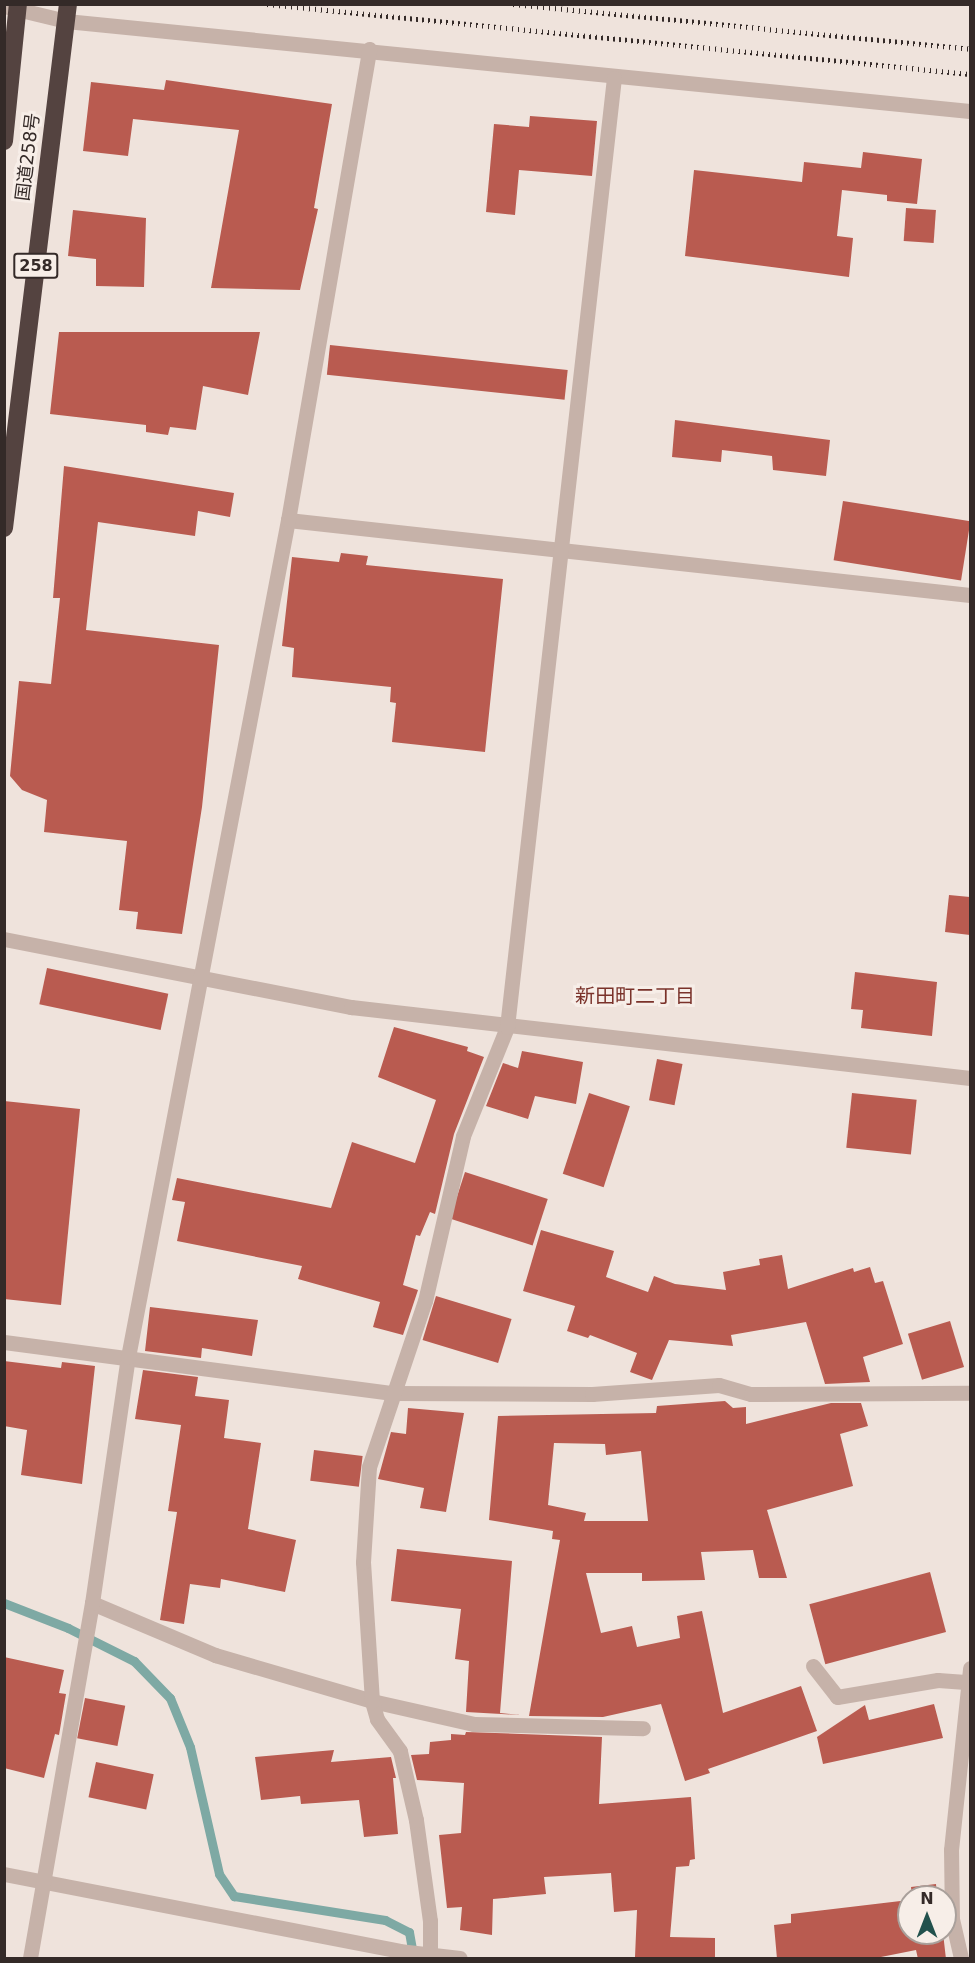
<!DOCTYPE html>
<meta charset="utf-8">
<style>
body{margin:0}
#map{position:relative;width:975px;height:1963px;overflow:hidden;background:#efe3dc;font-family:"DejaVu Sans","Noto Sans JP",sans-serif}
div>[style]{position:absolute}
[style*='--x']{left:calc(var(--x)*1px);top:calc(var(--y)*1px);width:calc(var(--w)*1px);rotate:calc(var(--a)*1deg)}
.stream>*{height:9px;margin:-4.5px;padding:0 4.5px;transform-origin:4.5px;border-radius:4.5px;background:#7ea9a4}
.building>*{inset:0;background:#b95b50;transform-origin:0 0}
.minor>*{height:15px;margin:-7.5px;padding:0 7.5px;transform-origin:7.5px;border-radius:7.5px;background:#c6b2a9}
.highway>*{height:18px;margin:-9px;padding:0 9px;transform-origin:9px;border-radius:9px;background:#544340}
.rail>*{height:4.5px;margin-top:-2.25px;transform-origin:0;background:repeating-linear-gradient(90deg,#342a28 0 1.5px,transparent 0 6px)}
span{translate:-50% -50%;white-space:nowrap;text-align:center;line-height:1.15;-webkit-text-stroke:6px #f7eee8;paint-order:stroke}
.shield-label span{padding:2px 4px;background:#f7eee8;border:2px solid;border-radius:4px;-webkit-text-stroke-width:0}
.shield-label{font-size:16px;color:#342a28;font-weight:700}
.street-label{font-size:18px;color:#342a28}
.neighbourhood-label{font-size:20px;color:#7a322a}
.frame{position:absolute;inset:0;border:6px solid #342a28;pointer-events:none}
.north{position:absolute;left:897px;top:1885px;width:60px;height:60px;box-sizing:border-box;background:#f7eee8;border:2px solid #a9a09b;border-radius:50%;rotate:0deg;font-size:16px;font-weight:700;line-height:24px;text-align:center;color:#342a28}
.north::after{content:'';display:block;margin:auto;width:21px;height:27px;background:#22514d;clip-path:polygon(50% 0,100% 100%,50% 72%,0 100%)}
</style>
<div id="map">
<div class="stream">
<div style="--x:4;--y:1603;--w:69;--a:21.3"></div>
<div style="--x:68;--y:1628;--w:74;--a:26.6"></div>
<div style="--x:134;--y:1661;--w:52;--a:45.8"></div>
<div style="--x:170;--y:1698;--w:53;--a:67.8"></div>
<div style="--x:190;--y:1747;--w:130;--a:77.1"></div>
<div style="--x:219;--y:1874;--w:27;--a:56"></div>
<div style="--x:234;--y:1896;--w:153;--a:9"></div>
<div style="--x:385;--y:1920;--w:27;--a:27"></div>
<div style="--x:409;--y:1932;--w:23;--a:80"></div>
</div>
<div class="building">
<div style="clip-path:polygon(166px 80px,332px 104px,314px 208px,318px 209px,300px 290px,211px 288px,239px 130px,133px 119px,128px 156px,83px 151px,91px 82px,164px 90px)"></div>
<div style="clip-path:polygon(530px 116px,597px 121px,592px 176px,519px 170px,515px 215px,486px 212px,494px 124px,529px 127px)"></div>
<div style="clip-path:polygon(863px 152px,922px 159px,917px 204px,887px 201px,887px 195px,842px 190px,837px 236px,853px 238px,849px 277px,685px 256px,694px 170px,802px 182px,804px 162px,861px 168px)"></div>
<div style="left:906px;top:208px;width:30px;height:33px;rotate:4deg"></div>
<div style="clip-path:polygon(73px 210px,146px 218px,144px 287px,96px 286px,96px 259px,68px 256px)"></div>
<div style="clip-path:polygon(59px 332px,260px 332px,248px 395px,203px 386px,196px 430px,170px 427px,168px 435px,146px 432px,146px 425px,50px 414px)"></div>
<div style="left:330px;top:345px;width:239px;height:30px;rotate:6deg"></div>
<div style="clip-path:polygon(675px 420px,830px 440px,826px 476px,773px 470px,772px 456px,722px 450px,721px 462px,672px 457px)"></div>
<div style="clip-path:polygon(64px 466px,234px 493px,230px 517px,198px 511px,195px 536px,98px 522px,86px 630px,219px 645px,202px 807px,182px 934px,136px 929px,138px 912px,119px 910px,127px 841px,44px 832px,47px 800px,22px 790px,10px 776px,19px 681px,51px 684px,60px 598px,53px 598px)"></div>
<div style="left:843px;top:501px;width:129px;height:60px;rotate:9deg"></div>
<div style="clip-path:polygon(341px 553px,368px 556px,366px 565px,503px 579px,485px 752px,392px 742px,396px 703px,390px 702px,391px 687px,292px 677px,294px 648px,282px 646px,292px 557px,339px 562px)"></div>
<div style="clip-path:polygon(949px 895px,970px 897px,970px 935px,945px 932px)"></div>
<div style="left:47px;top:968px;width:124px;height:37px;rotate:12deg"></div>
<div style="clip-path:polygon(855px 972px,937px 982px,932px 1036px,861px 1028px,863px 1010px,851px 1009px)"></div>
<div style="clip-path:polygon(394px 1027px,468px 1047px,467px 1051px,484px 1057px,454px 1134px,435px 1214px,430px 1212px,420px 1236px,416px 1235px,403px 1285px,418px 1290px,403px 1335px,373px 1327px,380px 1302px,298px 1279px,302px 1266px,177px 1241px,185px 1202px,172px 1200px,177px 1178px,331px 1208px,352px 1142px,415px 1163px,436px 1100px,378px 1077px)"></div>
<div style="clip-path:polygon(522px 1051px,583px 1062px,576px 1104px,535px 1096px,528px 1119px,486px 1106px,503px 1063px,518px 1068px)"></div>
<div style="left:657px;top:1059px;width:26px;height:42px;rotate:11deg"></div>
<div style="left:589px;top:1093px;width:43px;height:85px;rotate:18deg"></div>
<div style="left:852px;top:1093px;width:65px;height:55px;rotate:6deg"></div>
<div style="clip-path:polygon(4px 1101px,80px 1109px,61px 1305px,4px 1299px)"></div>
<div style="left:465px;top:1172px;width:87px;height:49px;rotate:18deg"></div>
<div style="clip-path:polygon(541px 1230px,614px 1251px,606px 1277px,648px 1292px,654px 1276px,675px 1284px,726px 1290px,723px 1272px,760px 1265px,759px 1259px,782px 1255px,788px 1289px,853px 1268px,854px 1272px,870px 1267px,875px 1283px,883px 1281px,903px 1344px,863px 1357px,870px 1382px,825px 1384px,806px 1322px,731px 1335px,733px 1346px,669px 1340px,652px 1380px,630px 1372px,637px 1353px,590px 1335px,588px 1338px,567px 1331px,575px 1306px,523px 1291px)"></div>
<div style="left:436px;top:1296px;width:79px;height:46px;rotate:17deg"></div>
<div style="clip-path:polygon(150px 1307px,258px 1320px,252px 1356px,202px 1348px,201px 1358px,145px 1351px)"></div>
<div style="left:950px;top:1321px;width:48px;height:44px;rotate:73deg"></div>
<div style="clip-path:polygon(4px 1361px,61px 1368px,62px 1362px,95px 1366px,82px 1484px,21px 1475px,27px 1430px,4px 1426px)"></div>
<div style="clip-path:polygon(143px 1370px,198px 1377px,195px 1396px,229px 1400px,224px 1438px,261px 1443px,248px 1529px,296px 1540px,285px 1592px,221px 1579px,220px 1588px,190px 1584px,184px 1624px,160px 1620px,177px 1512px,168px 1511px,181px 1425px,135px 1419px)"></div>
<div style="clip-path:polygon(evenodd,725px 1401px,733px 1408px,746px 1407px,746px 1424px,831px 1403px,861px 1403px,868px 1426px,840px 1434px,853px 1486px,767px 1510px,787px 1578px,759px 1578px,753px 1550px,701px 1552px,705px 1580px,642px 1581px,642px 1573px,586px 1573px,601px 1633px,632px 1626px,637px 1647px,680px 1638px,677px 1616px,702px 1611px,723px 1713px,801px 1686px,817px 1731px,708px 1769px,710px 1773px,685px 1781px,661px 1704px,603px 1717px,529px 1716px,560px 1540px,552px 1539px,553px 1531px,489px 1520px,498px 1416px,656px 1413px,657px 1406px,725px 1401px,554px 1443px,605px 1444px,606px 1455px,641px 1451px,648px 1521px,584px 1521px,586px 1513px,548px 1505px,554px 1443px)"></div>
<div style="clip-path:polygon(408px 1408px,464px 1413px,446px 1512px,420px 1508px,424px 1488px,378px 1479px,391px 1432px,406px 1434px)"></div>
<div style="left:314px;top:1450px;width:49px;height:31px;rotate:7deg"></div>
<div style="clip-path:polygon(397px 1549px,512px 1561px,500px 1713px,521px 1715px,466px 1712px,469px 1661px,455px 1659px,461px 1609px,391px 1601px)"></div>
<div style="left:930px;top:1572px;width:62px;height:125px;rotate:75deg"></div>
<div style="clip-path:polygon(4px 1657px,64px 1670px,59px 1693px,66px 1694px,59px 1735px,55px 1734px,44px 1778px,4px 1768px)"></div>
<div style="left:85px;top:1698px;width:41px;height:41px;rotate:11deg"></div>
<div style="clip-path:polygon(934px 1704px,943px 1738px,823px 1764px,817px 1737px,865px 1705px,869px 1720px)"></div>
<div style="clip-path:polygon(466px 1732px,602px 1737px,599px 1804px,691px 1797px,695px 1859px,690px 1860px,689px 1866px,676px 1867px,670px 1937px,715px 1938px,715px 1959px,635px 1957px,637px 1910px,614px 1912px,611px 1873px,544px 1877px,546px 1894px,493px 1899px,492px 1935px,460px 1930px,462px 1907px,447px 1908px,439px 1835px,461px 1833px,464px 1783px,417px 1780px,411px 1755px,429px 1754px,430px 1742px,451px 1740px,451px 1734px,465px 1735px)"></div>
<div style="clip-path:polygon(334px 1750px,331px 1762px,391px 1757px,396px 1778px,393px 1778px,398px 1834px,364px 1837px,359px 1800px,301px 1804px,300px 1796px,261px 1800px,255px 1757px)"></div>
<div style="left:96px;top:1762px;width:59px;height:36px;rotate:12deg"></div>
<div style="clip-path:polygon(936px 1884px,937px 1897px,912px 1897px,911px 1887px)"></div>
<div style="clip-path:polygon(909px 1900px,909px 1933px,943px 1933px,946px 1959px,918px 1959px,916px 1950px,871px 1959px,777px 1959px,774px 1925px,791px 1923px,791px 1914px)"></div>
</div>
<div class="minor">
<div style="--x:4;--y:6;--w:64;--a:13.6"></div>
<div style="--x:66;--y:21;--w:908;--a:5.69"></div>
<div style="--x:288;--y:520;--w:686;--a:6.28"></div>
<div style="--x:4;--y:939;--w:354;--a:11.1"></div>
<div style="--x:351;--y:1007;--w:623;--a:6.54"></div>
<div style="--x:4;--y:1342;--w:392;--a:7.5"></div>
<div style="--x:393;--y:1393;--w:199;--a:0.3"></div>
<div style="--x:592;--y:1394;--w:127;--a:-4.1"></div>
<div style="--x:719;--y:1385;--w:33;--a:16"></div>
<div style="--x:751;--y:1394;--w:219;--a:-0.3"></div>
<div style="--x:92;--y:1603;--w:134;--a:22.9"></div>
<div style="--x:215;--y:1655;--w:164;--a:16.3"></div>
<div style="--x:372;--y:1701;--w:105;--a:12.7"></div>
<div style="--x:474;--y:1724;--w:169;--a:1.4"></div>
<div style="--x:813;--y:1666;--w:39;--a:52"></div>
<div style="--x:837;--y:1697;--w:102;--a:-9.6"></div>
<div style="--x:938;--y:1680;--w:31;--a:4"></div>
<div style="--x:4;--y:1874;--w:402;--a:11"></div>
<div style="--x:399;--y:1951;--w:61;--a:6.5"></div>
<div style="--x:30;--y:1958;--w:360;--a:-80.1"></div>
<div style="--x:92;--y:1603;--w:249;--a:-81.7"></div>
<div style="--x:128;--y:1357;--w:852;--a:-79.18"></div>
<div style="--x:288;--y:520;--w:478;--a:-80.2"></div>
<div style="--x:430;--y:1958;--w:37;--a:-90"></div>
<div style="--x:430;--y:1921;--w:102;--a:-97.9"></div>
<div style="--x:416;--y:1820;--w:71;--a:-103.1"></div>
<div style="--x:400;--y:1751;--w:39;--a:-126"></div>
<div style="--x:377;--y:1719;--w:19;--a:-106"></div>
<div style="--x:372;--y:1701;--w:139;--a:-93.7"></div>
<div style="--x:363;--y:1562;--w:95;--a:-86.4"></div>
<div style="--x:369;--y:1467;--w:175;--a:-71.4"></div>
<div style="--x:425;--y:1301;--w:169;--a:-77"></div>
<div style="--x:463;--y:1136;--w:118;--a:-68"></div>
<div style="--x:507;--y:1027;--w:955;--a:-83.57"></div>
<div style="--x:961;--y:1958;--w:39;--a:-103"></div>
<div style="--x:952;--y:1920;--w:70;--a:-90.8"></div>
<div style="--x:951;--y:1850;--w:183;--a:-84"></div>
</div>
<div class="highway">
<div style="--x:4;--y:141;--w:138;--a:-84.2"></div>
<div style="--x:4;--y:528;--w:528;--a:-83.04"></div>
</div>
<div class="rail">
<div style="--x:267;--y:4;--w:706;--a:5.69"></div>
<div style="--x:513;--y:4;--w:459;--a:5.6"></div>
</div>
<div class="shield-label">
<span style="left:36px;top:266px">258</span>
</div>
<div class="street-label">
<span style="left:28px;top:157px;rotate:-83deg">国道258号</span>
</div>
<div class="neighbourhood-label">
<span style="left:635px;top:996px">新田町二丁目</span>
</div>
<div class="frame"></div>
<div class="north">N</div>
</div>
